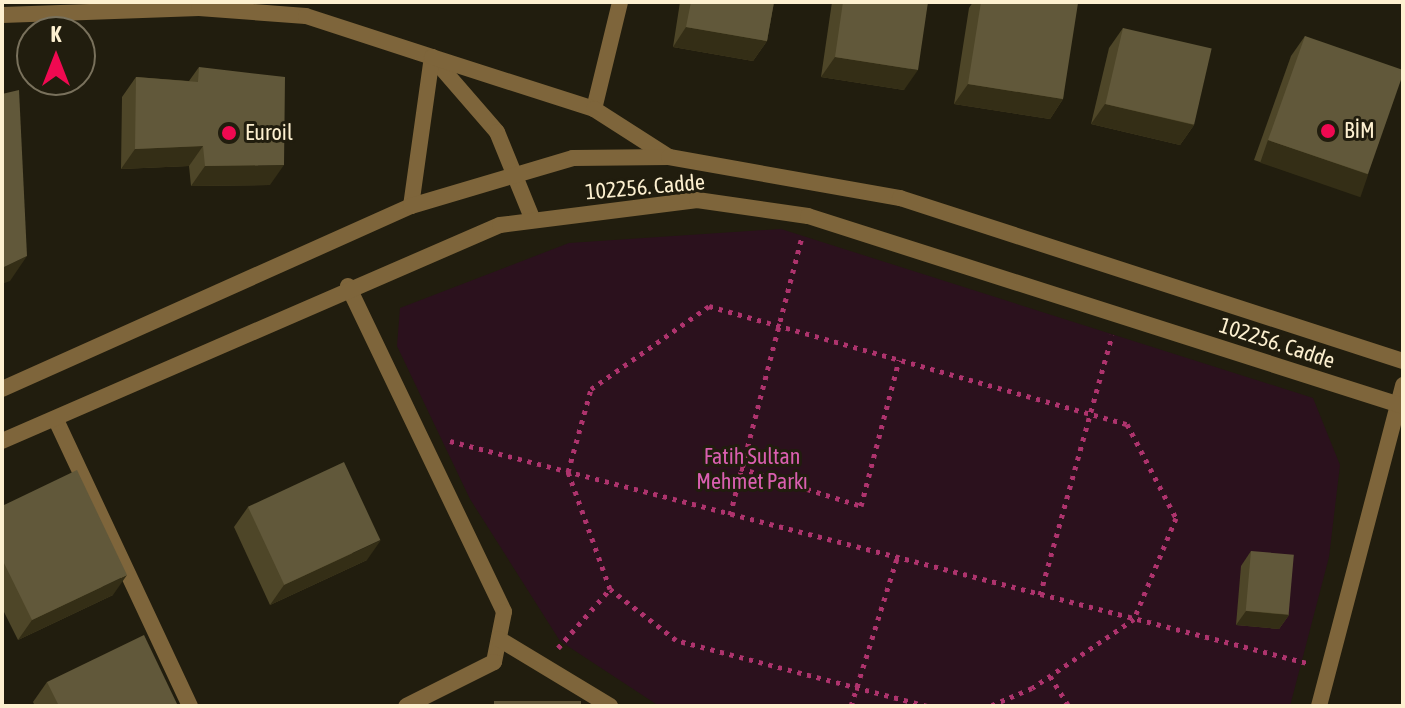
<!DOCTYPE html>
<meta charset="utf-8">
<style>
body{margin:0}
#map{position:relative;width:1405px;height:708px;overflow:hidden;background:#211d0e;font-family:"Asap Condensed",sans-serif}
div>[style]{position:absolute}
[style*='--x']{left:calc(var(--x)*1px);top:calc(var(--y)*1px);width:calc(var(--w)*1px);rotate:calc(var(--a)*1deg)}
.green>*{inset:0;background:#2b111d}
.path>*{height:5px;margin-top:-2.5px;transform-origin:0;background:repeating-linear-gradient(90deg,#ae336d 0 4px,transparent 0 10px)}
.minor>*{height:16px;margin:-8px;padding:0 8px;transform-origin:8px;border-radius:8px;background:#7e653b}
.tertiary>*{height:16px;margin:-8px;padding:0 8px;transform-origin:8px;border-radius:8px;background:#7e653b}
.wall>*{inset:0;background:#4e4628}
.shaded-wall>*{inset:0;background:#342e16;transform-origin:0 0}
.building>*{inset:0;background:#61583a;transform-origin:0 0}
.dots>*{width:22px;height:22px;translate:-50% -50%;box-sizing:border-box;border:4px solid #211d0e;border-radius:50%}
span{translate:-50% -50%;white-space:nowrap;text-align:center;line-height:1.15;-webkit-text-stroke:6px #211d0e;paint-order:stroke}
.poi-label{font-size:22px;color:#fdf0d0}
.left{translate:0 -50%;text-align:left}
.street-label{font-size:22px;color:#fdf0d0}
.park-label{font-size:22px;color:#da5fb0}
.frame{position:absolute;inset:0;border:4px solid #fdf0d0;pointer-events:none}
.north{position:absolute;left:16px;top:16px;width:80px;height:80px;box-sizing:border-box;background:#211d0e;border:2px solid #79715c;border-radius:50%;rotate:0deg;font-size:22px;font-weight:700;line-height:32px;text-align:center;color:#fdf0d0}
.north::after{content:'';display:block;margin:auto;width:28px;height:36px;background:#f00951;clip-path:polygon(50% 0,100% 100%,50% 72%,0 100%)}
</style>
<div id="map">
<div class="green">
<div style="clip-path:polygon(781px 229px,1313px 398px,1340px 465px,1329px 557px,1290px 706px,659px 706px,560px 641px,470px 499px,397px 346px,400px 308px,569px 243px)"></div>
</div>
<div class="path">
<div style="--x:450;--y:441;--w:885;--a:14.52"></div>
<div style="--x:740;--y:468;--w:127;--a:17.4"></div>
<div style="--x:861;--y:506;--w:151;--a:-75.4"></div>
<div style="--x:730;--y:515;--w:287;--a:-75.5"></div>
<div style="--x:1040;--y:595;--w:270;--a:-74.5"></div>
<div style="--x:558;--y:648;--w:79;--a:-48.6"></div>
<div style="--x:1050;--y:676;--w:36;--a:58"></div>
<div style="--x:851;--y:706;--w:155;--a:-72.7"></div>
<div style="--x:927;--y:706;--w:260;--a:-165.3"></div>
<div style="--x:676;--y:640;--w:83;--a:-142.3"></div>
<div style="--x:610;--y:589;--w:124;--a:-109.7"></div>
<div style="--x:568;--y:472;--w:86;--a:-74.5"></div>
<div style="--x:591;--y:389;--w:144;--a:-35.1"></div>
<div style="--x:709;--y:306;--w:434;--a:15.8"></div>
<div style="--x:1127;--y:424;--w:106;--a:62.5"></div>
<div style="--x:1176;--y:518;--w:109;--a:112.6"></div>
<div style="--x:1134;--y:619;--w:123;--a:145.9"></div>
<div style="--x:1032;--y:688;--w:46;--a:156.8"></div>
</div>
<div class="minor">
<div style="--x:2;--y:15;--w:197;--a:-2"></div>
<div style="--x:199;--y:8;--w:107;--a:4.3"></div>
<div style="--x:306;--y:16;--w:133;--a:18"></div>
<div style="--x:432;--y:57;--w:99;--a:49.1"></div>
<div style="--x:497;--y:132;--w:95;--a:67.8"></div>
<div style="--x:594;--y:109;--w:110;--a:-76.3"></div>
<div style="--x:348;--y:286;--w:361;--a:64.4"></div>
<div style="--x:504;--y:612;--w:51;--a:101.3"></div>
<div style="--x:494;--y:662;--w:98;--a:153.4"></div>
<div style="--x:56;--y:420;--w:316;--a:64.9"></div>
<div style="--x:499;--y:639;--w:130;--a:31.1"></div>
<div style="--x:1319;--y:706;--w:332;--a:-75.3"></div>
</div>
<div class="tertiary">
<div style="--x:411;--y:206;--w:150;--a:-82"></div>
<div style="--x:432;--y:57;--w:170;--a:17.8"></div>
<div style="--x:594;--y:109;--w:89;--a:32.6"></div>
<div style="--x:2;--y:389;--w:448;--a:-24.1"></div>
<div style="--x:411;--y:206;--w:169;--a:-16.5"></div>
<div style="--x:573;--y:158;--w:96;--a:-0.6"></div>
<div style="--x:669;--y:157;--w:235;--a:10.1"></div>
<div style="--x:900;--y:198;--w:529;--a:17.96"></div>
<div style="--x:2;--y:441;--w:543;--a:-23.45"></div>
<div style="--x:500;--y:225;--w:199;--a:-7.2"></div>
<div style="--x:697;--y:200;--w:112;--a:8.2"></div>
<div style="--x:808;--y:216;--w:625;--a:17.71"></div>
</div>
<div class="wall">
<div style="clip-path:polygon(680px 2px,774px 2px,767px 41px,753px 61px,673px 47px)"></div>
<div style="clip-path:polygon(832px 2px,928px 2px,904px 90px,821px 77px)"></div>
<div style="clip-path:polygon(973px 2px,1071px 2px,1063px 99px,1050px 119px,954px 104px,969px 8px)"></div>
<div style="clip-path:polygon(1123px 28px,1194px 125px,1180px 145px,1091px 124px,1109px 48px)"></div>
<div style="clip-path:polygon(1305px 36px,1368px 174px,1354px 194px,1254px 160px,1291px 56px)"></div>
<div style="clip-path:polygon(199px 67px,270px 185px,191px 186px,189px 166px,121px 169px,122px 97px,136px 77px,189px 81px)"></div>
<div style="clip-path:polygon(2px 506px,113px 595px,18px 640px,2px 608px)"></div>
<div style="clip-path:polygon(248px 507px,367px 560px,270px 605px,234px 527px)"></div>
<div style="clip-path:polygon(1251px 551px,1289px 615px,1279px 629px,1236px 625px,1241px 566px)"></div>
<div style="clip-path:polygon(47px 682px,178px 706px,35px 706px,33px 702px)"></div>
</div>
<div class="shaded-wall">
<div style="clip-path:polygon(686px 27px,767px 41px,753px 61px,673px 47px)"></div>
<div style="clip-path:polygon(835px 57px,918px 70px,904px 90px,821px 77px)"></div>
<div style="clip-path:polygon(968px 84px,1063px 99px,1050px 119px,954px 104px)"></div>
<div style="clip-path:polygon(1105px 104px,1194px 125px,1180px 145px,1091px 124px)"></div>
<div style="left:1268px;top:140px;width:106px;height:24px;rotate:19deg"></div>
<div style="clip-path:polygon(203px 146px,189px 166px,121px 169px,135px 149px)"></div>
<div style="clip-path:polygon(284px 165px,270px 185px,191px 186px,205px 166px)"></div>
<div style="clip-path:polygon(27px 256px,10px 281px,2px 284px,2px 268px)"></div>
<div style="clip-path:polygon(381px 540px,367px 560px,270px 605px,284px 585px)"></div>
<div style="clip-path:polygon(127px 575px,113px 595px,18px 640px,32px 620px)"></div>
<div style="clip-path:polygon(1246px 611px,1289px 615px,1279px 629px,1236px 625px)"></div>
</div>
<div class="building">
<div style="clip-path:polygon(691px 2px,774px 2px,767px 41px,686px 27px)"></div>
<div style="clip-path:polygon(843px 2px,928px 2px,918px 70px,835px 57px)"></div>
<div style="clip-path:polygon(981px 2px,1078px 3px,1063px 99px,968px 84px)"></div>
<div style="left:1123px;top:28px;width:91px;height:78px;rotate:13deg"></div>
<div style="clip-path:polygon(1305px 36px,1403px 70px,1403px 74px,1368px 174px,1268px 140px)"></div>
<div style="clip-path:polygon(199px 67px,285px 77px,284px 165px,205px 166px,203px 146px,135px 149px,136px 77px,198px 82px)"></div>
<div style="clip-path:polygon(19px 90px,27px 256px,2px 268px,2px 94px)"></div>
<div style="left:344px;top:462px;width:86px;height:106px;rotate:65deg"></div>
<div style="clip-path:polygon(77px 470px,127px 575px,32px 620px,2px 559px,2px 506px)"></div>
<div style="left:1251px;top:551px;width:43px;height:60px;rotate:5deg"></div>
<div style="clip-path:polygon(144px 635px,178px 706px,59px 706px,47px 682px)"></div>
<div style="left:494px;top:701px;width:87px;height:5px"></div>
</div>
<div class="dots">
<div style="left:1328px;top:131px;background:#f00951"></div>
<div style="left:229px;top:133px;background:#f00951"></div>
</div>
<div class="poi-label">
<span class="left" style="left:1344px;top:131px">BİM</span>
<span class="left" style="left:245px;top:133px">Euroil</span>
</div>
<div class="street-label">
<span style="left:645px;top:187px;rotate:-5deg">102256. Cadde</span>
<span style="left:1277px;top:343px;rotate:18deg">102256. Cadde</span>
</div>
<div class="park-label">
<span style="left:752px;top:469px">Fatih Sultan<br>Mehmet Parkı</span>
</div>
<div class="frame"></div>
<div class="north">K</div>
</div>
